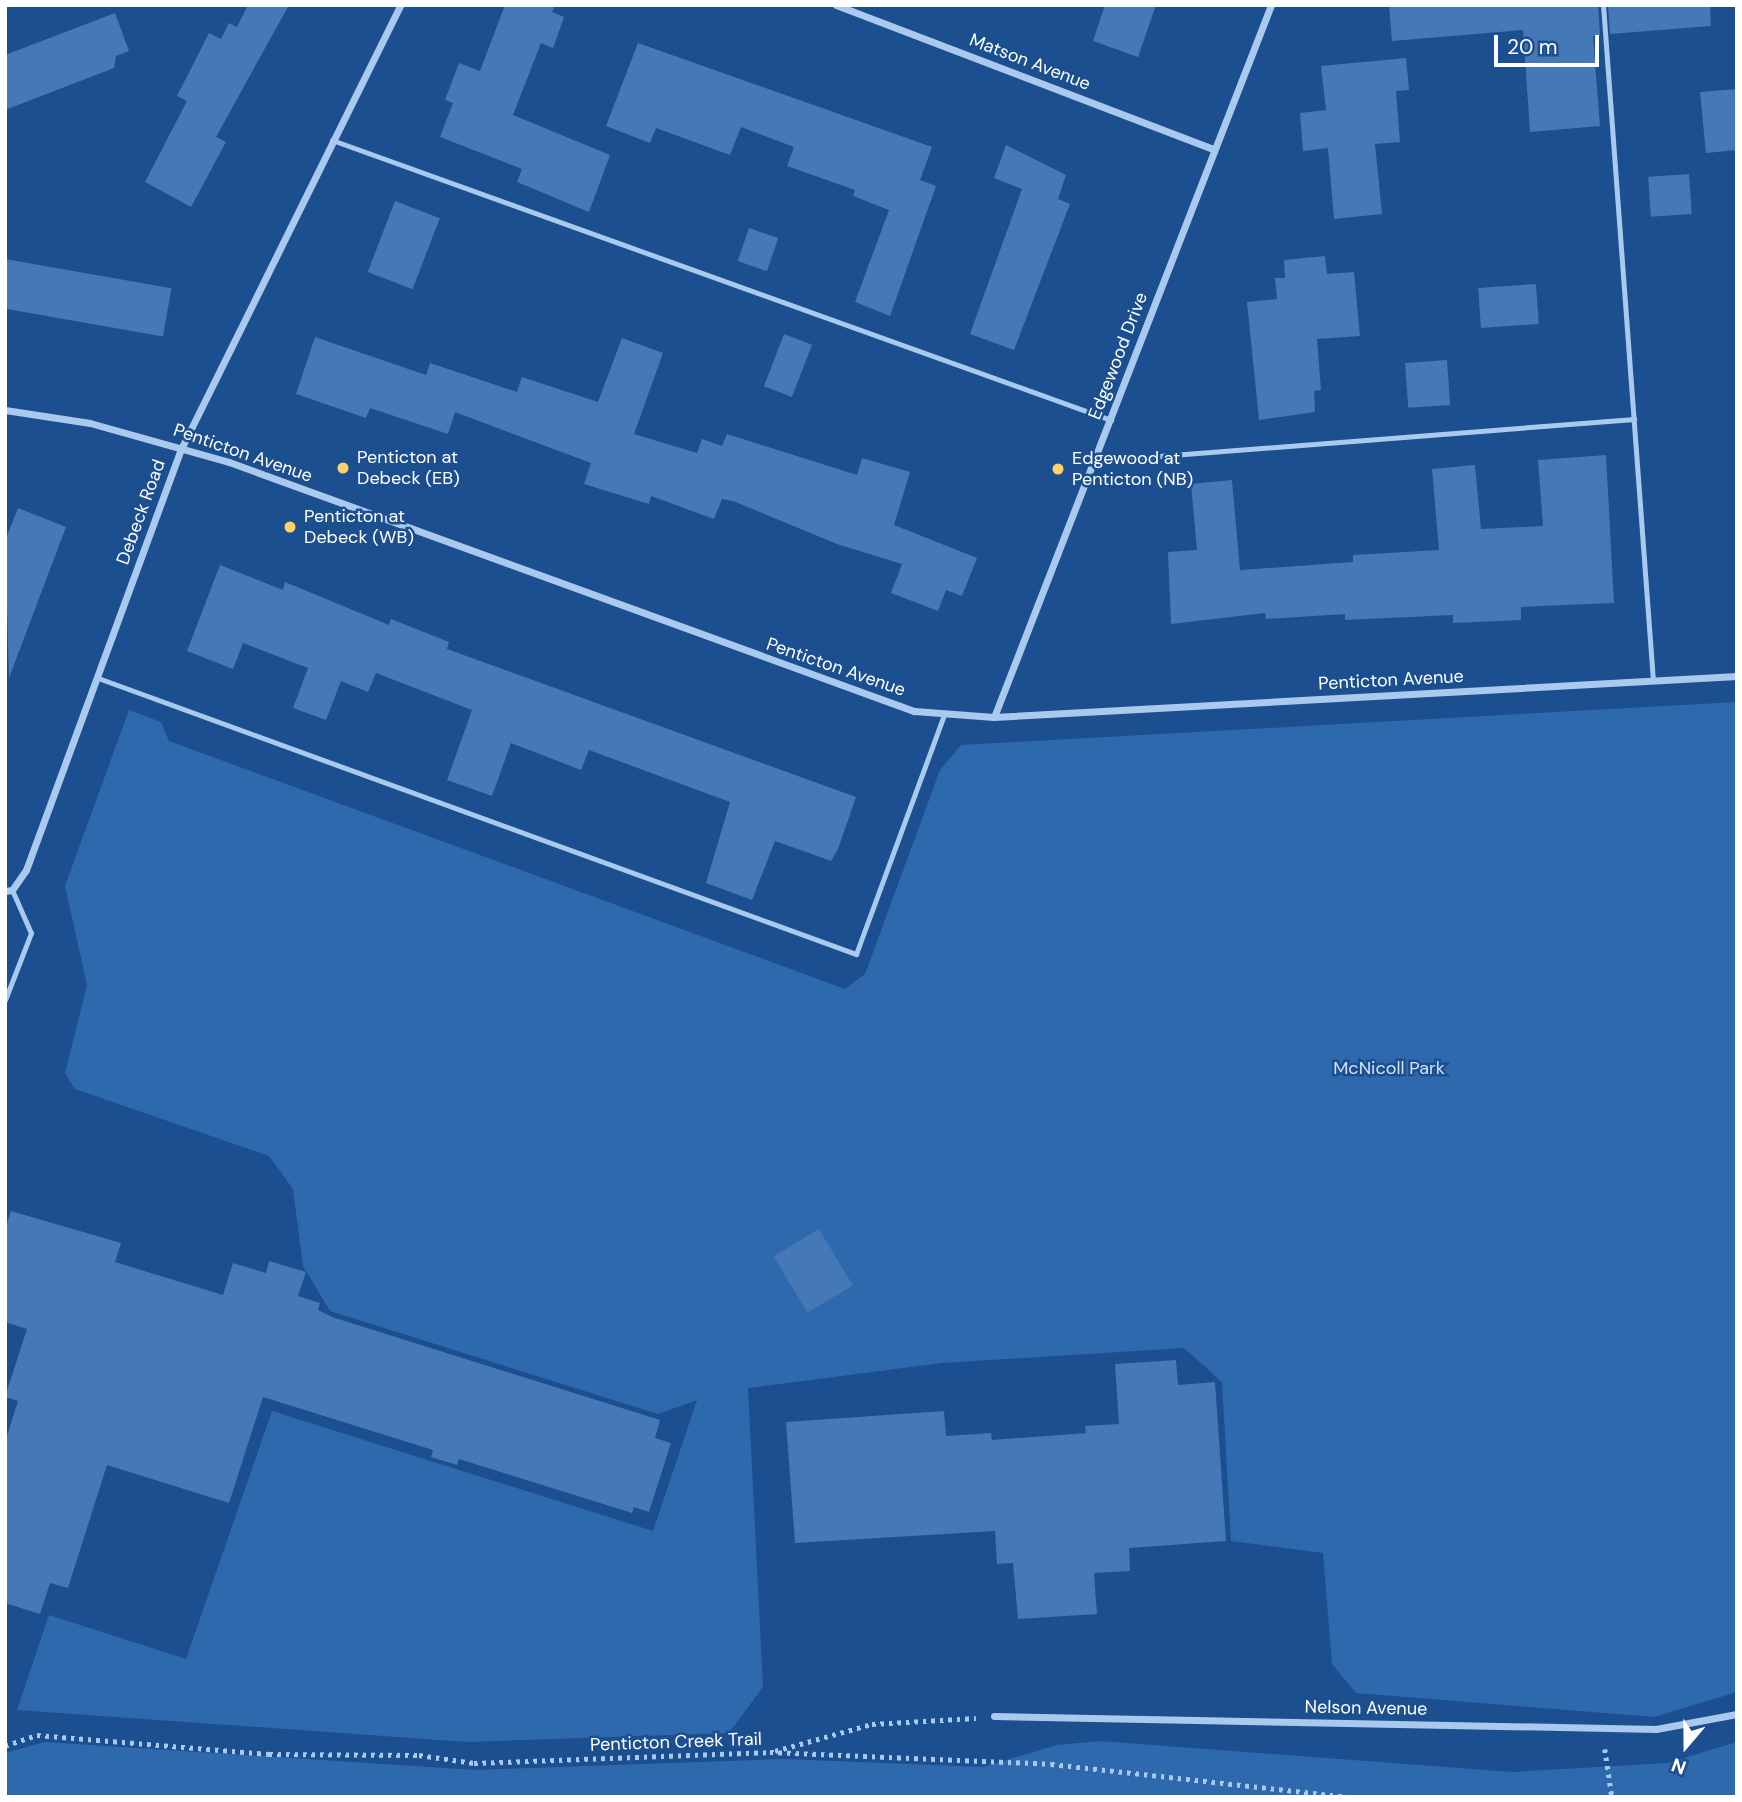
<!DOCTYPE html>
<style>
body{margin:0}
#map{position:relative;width:1742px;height:1802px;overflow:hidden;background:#1b4f8f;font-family:"DM Sans",sans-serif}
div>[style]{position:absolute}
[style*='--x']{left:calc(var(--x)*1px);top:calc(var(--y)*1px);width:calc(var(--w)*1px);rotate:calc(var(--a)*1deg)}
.green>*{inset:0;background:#2e69ad}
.building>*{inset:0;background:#4478b7;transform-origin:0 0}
.path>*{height:4.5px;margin-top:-2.25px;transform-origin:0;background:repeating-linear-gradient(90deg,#a9c9ee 0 3.5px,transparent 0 8.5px)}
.service>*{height:5px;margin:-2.5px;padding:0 2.5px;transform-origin:2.5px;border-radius:2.5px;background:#a9c9ee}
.minor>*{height:7px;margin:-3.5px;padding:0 3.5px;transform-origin:3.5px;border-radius:3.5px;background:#a9c9ee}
.dots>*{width:19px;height:19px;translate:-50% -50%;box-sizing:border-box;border:4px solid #1b4f8f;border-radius:50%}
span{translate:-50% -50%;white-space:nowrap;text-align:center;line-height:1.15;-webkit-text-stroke:5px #1b4f8f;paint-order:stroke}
.street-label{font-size:18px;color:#fff}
.poi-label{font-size:18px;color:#fff}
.left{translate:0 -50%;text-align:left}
.park-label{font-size:18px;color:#cfe3fa}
.frame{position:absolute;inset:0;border:7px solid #fff;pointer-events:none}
.north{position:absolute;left:1651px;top:1711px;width:70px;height:70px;-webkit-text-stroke:5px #1b4f8f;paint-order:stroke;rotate:200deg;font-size:19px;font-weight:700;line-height:28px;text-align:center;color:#fff}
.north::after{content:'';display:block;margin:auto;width:24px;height:32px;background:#fff;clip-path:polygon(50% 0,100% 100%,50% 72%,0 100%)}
.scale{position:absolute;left:1494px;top:35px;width:105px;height:32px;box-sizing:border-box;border:4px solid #fff;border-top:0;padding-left:9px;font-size:21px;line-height:24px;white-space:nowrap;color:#fff;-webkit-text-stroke:5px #1b4f8f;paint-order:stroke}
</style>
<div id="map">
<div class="green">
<div style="clip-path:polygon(1737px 702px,1737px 1692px,1654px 1717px,1356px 1693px,1332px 1664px,1323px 1553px,1231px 1541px,1222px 1382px,1184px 1348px,942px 1363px,748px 1388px,763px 1687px,729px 1733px,467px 1742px,17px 1710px,49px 1615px,186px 1659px,272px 1411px,653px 1531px,697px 1400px,658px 1414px,330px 1311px,303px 1266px,293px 1189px,269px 1156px,75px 1089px,65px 1073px,87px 985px,65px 886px,129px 710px,161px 722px,169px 741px,845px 989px,865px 974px,940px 770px,961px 745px)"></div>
<div style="clip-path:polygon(1100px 1741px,1513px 1772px,1667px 1763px,1737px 1742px,1737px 1797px,5px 1797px,5px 1753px,45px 1742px,475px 1770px,784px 1759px,983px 1767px,1057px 1745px)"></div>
</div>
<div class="building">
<div style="clip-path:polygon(248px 5px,289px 5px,216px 137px,226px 142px,191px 207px,145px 182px,187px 101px,177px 96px,209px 33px,221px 39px,229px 23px,237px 27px)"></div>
<div style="clip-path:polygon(505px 5px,555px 5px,552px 12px,564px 17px,553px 48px,541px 43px,513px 115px,610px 155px,589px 212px,517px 182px,522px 169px,440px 137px,453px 103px,445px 100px,459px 63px,480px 71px)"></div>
<div style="clip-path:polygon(1105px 5px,1156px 5px,1138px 57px,1093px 41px)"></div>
<div style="clip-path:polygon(1389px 5px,1598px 5px,1600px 35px,1593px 36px,1600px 126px,1530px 132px,1523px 30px,1392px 41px)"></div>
<div style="clip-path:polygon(1608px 5px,1710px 5px,1711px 26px,1610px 34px)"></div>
<div style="clip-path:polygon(115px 13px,129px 51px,116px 56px,114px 68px,5px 110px,5px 55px)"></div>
<div style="clip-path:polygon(638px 43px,932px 147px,920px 180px,936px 186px,890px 316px,855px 302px,889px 210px,853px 196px,855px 190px,787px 166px,794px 147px,741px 127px,730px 155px,656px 128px,650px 143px,606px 126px)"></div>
<div style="clip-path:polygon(1406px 58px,1409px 90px,1396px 91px,1400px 142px,1375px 144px,1382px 214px,1334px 219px,1328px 148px,1303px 151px,1300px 113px,1326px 110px,1321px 66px)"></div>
<div style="clip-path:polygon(1737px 89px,1737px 150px,1706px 153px,1700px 92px)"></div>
<div style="clip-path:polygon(1006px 145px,1066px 175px,1058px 199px,1070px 204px,1014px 350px,970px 334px,1022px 189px,994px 178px)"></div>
<div style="left:1689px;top:174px;width:40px;height:41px;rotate:86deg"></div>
<div style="left:395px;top:201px;width:48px;height:76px;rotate:21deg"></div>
<div style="left:749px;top:228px;width:31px;height:35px;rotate:19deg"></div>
<div style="clip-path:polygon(1325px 256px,1327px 274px,1354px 272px,1360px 336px,1317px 339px,1321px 390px,1314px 391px,1315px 412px,1259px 420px,1247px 302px,1277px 299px,1275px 278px,1285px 278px,1284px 260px)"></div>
<div style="left:5px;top:259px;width:169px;height:49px;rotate:10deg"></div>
<div style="left:1536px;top:284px;width:40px;height:58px;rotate:86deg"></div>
<div style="left:784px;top:334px;width:30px;height:56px;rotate:21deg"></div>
<div style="clip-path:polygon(315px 337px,426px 375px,430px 363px,517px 392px,522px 377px,598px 402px,622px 338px,663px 353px,634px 434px,697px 453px,702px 439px,722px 446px,727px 434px,857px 475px,862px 458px,910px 472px,894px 525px,977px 558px,962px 596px,946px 590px,938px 611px,891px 593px,902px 564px,837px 544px,733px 501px,722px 499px,714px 519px,651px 496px,649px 504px,584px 484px,591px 463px,455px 412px,448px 434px,370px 408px,366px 418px,296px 394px)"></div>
<div style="left:1447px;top:360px;width:45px;height:42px;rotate:86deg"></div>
<div style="clip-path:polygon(1606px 455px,1614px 603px,1521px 607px,1521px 620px,1453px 623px,1453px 615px,1345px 620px,1345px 614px,1266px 619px,1265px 613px,1171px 624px,1168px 552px,1197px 550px,1191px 484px,1232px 480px,1240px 570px,1353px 562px,1353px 555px,1439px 550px,1432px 469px,1475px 465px,1481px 529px,1543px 526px,1538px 460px)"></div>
<div style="clip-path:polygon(18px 508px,66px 527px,9px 678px,5px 541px)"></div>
<div style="clip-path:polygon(220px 565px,283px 590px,285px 582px,389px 625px,391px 619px,449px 642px,447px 649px,856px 797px,838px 849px,831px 861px,775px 841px,752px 900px,706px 883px,730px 802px,589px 750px,581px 770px,511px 743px,492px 796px,447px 780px,472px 710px,376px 673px,368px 692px,341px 681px,326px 720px,293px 708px,308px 668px,243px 643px,233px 669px,187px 651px)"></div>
<div style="clip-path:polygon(11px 1211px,121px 1243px,115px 1262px,223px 1295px,233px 1263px,266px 1273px,269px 1261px,306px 1272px,298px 1296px,320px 1303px,318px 1310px,332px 1317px,660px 1420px,655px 1438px,671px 1443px,649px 1512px,634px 1507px,632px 1513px,459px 1459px,457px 1465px,431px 1457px,433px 1450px,263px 1397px,229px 1503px,107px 1465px,68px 1588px,50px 1583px,40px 1614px,5px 1603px,5px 1442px,18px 1401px,5px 1397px,27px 1329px,5px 1322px,5px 1229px)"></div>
<div style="left:819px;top:1229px;width:66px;height:53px;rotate:59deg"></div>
<div style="clip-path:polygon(1176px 1360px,1178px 1385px,1215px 1382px,1226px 1541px,1129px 1548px,1130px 1571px,1094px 1573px,1097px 1614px,1018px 1619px,1013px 1563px,997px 1564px,995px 1531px,795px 1543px,786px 1422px,944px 1411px,946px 1436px,991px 1433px,992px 1440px,1086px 1433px,1085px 1426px,1119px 1424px,1115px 1364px)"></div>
</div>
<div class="path">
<div style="--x:5;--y:1746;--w:34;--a:-19"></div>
<div style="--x:37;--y:1735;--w:233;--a:4.7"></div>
<div style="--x:269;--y:1754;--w:150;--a:0.4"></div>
<div style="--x:419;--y:1755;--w:56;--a:8.3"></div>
<div style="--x:474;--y:1763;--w:296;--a:-2.1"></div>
<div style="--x:770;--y:1752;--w:281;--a:2.4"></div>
<div style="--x:1051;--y:1764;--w:300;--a:6.3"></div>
<div style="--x:1605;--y:1749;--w:49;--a:81.7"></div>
<div style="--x:775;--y:1751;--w:101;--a:-15.6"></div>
<div style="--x:872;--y:1724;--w:104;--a:-3.3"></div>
</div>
<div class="service">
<div style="--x:1603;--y:5;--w:678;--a:85.77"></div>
<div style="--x:332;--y:140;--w:828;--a:19.77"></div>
<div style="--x:1095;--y:461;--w:541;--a:-4.46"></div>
<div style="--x:98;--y:678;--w:807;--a:20.01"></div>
<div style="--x:856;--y:954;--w:255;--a:-69.8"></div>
<div style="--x:5;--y:1000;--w:72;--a:-68.8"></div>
<div style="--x:31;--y:933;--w:47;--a:-113.8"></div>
</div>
<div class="minor">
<div style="--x:836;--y:5;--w:404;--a:20.9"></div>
<div style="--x:5;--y:410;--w:86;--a:8.7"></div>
<div style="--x:90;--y:423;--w:144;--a:15.7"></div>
<div style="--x:229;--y:462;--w:729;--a:19.98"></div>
<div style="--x:914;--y:711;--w:80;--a:4.3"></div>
<div style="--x:994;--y:717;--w:744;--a:-3.16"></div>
<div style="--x:994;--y:717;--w:764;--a:-68.74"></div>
<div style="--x:5;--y:891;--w:7;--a:-8"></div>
<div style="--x:12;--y:890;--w:24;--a:-55"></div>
<div style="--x:26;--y:870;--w:451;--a:-69.8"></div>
<div style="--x:182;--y:447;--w:493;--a:-63.7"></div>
<div style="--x:994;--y:1716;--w:662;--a:1.12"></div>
<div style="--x:1656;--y:1729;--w:82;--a:-10.5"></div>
</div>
<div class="dots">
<div style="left:343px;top:468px;background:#ffd166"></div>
<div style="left:1058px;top:469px;background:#ffd166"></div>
<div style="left:290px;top:527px;background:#ffd166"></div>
</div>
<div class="street-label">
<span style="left:1030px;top:62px;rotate:21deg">Matson Avenue</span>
<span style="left:1118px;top:356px;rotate:-69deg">Edgewood Drive</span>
<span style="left:243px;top:453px;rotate:19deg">Penticton Avenue</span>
<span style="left:141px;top:512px;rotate:-70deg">Debeck Road</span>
<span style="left:836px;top:667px;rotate:19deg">Penticton Avenue</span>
<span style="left:1391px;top:680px;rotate:-3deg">Penticton Avenue</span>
<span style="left:1366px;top:1708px;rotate:1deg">Nelson Avenue</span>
<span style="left:676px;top:1742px;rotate:-2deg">Penticton Creek Trail</span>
</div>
<div class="poi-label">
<span class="left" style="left:357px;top:468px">Penticton at<br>Debeck (EB)</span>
<span class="left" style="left:1072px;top:469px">Edgewood at<br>Penticton (NB)</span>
<span class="left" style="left:304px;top:527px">Penticton at<br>Debeck (WB)</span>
</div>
<div class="park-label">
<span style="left:1389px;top:1068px">McNicoll Park</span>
</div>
<div class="frame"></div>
<div class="north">N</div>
<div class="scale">20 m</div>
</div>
